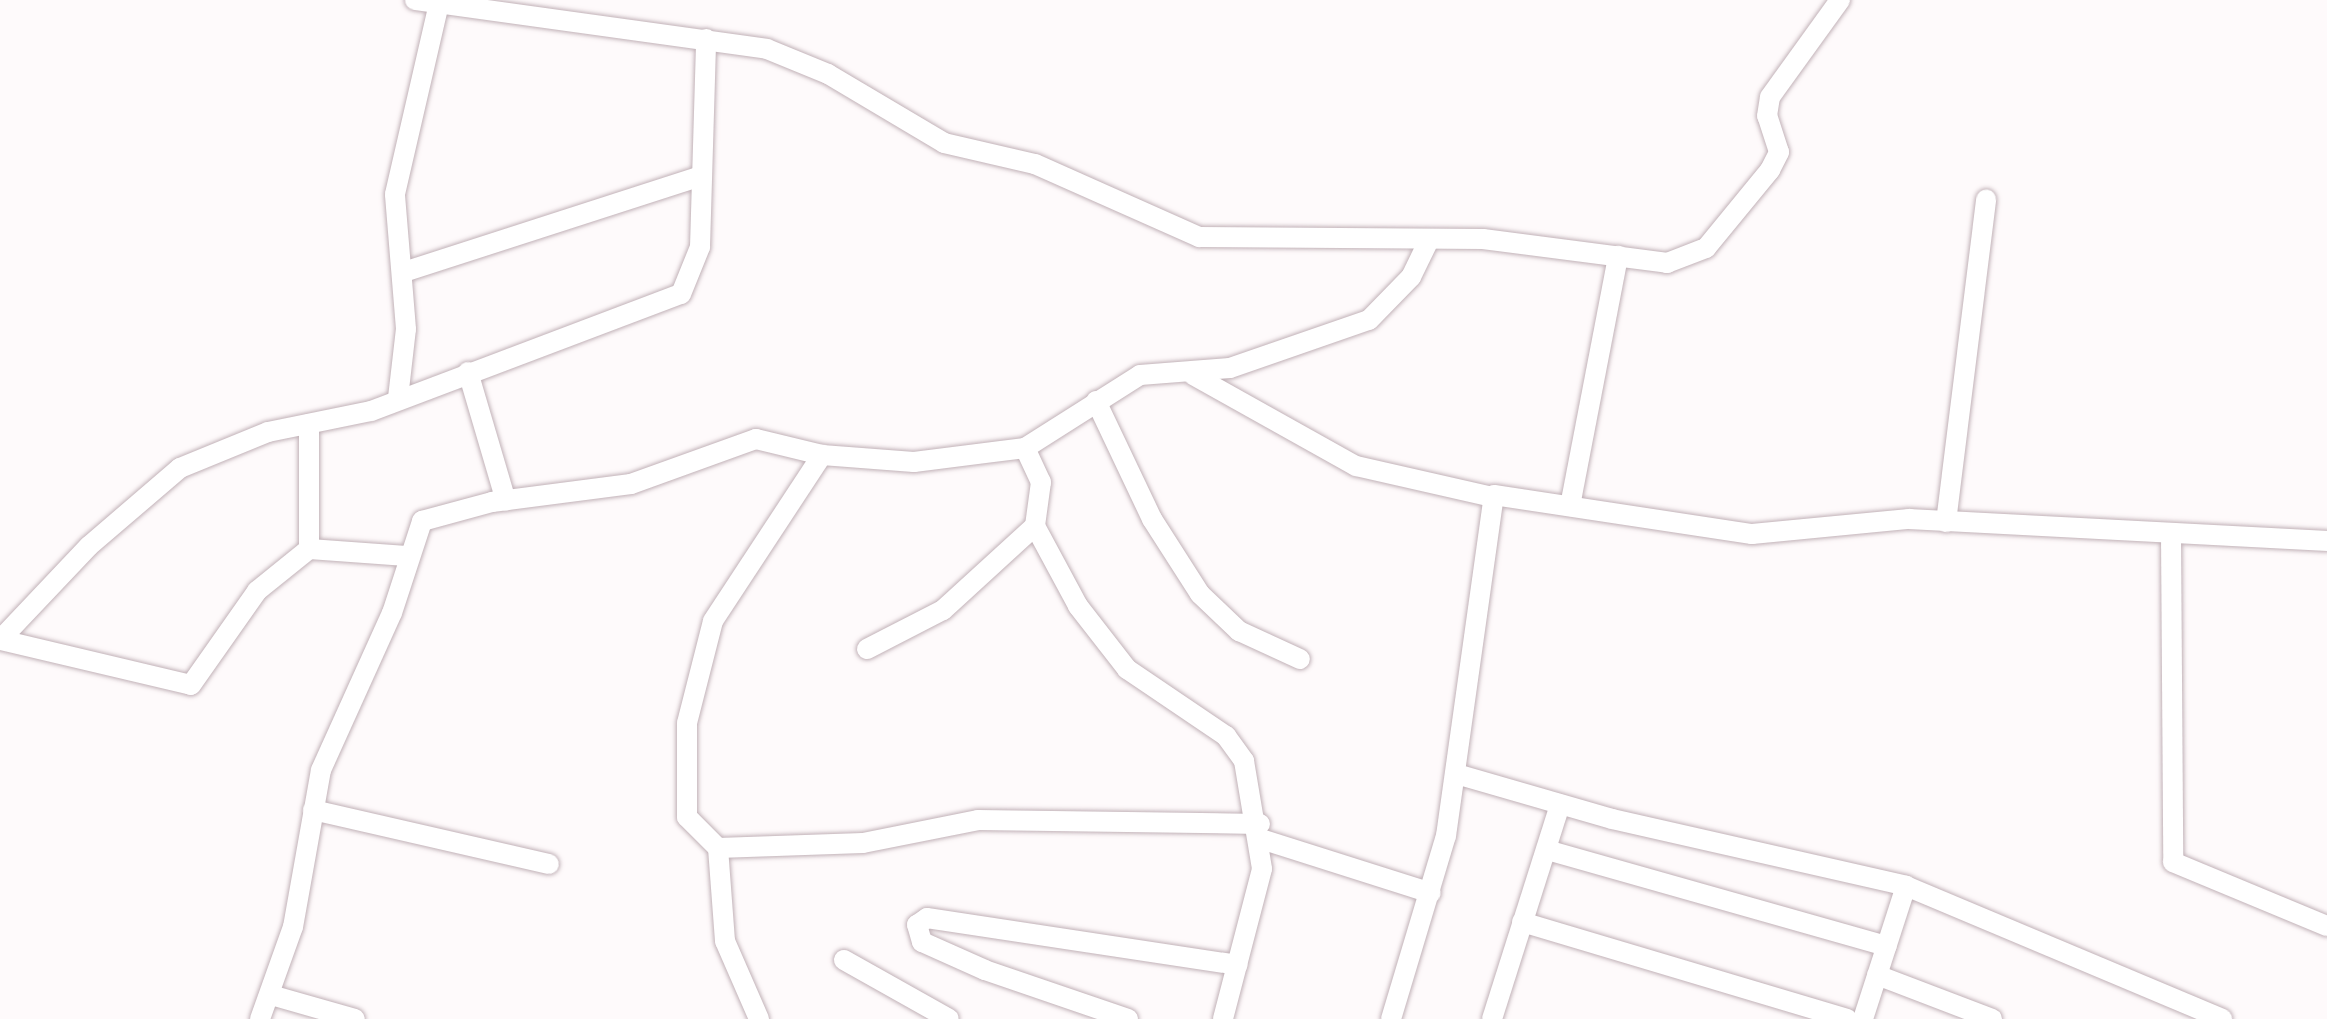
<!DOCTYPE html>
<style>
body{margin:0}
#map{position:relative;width:2327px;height:1019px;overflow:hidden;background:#fefafb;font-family:Rubik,sans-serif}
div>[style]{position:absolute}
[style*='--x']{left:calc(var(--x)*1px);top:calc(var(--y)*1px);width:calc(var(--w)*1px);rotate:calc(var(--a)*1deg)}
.roads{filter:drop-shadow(0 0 2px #c1b1b7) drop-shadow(0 0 2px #c1b1b7)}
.street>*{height:20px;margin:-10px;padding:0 10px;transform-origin:10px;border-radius:10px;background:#fff}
span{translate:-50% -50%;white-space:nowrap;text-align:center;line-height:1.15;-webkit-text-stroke:7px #fefafb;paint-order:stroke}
</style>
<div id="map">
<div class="roads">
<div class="street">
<div style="--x:415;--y:0;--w:355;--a:7.9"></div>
<div style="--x:767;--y:49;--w:66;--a:22.3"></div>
<div style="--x:828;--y:74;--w:135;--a:30.7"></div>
<div style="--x:944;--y:143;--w:93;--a:13"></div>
<div style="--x:1035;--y:164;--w:180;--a:24"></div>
<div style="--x:1199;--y:237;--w:284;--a:0.4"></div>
<div style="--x:1483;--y:239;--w:186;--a:7.4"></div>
<div style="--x:1667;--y:263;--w:42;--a:-21"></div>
<div style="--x:1706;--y:248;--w:101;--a:-50.6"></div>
<div style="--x:1770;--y:170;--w:20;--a:-63"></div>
<div style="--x:1779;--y:152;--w:38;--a:-108"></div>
<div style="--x:1767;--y:116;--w:19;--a:-81"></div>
<div style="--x:1770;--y:97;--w:120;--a:-54.2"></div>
<div style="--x:404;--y:272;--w:312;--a:-17.9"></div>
<div style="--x:468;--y:372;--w:134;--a:73.6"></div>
<div style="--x:1193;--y:375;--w:187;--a:29.2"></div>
<div style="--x:1356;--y:466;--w:139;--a:12.8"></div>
<div style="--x:398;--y:398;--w:69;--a:-83.4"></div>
<div style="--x:406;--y:329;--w:135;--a:-94.7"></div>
<div style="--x:395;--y:194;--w:195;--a:-77"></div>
<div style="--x:1096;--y:401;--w:131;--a:64.6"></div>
<div style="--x:1152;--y:519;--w:89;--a:57.4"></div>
<div style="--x:1200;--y:594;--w:54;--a:43.5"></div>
<div style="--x:1239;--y:631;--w:67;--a:24.7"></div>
<div style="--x:309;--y:424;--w:125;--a:90"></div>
<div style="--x:309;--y:549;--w:98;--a:4.1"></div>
<div style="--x:1025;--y:448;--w:38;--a:65"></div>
<div style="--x:1041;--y:482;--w:44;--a:97.8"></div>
<div style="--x:1035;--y:526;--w:91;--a:61.7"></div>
<div style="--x:1078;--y:606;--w:80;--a:52.1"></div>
<div style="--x:1127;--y:669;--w:120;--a:34.1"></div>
<div style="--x:1226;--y:736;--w:31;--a:54"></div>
<div style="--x:1244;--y:761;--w:109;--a:80.5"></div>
<div style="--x:1262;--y:869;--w:155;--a:104.6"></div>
<div style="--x:1570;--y:506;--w:255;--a:-79.1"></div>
<div style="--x:1946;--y:522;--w:325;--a:-82.9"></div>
<div style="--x:2171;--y:535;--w:327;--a:89.6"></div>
<div style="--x:2173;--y:862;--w:167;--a:22.6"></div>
<div style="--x:0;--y:640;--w:129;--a:-46.6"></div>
<div style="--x:89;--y:546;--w:120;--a:-40.6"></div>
<div style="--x:180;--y:468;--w:95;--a:-22.2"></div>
<div style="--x:268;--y:432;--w:105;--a:-11.5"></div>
<div style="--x:371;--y:411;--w:331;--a:-20.7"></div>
<div style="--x:681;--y:294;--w:51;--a:-68"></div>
<div style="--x:700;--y:247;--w:208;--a:-88.3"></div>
<div style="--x:1;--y:640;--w:195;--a:13.3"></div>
<div style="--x:191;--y:685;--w:115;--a:-54.9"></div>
<div style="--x:257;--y:591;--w:67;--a:-38.9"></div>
<div style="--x:867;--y:649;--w:85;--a:-27.2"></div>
<div style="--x:943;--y:610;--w:125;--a:-42.4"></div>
<div style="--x:1456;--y:774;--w:162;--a:16.1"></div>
<div style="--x:1612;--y:819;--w:302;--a:12.8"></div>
<div style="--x:1906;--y:886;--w:343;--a:22.8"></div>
<div style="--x:313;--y:810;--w:242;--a:12.9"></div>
<div style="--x:1261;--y:839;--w:178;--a:17.6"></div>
<div style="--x:718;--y:848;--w:145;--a:-2"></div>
<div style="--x:863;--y:843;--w:117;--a:-11.3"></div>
<div style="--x:978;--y:820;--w:282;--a:0.8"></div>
<div style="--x:1547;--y:850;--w:353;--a:15.8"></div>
<div style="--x:1522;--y:922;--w:339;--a:16.6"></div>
<div style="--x:844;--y:960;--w:120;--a:29.3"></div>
<div style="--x:1877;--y:975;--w:123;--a:20.9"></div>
<div style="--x:271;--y:995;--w:87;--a:15.9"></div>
<div style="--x:260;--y:1019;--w:98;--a:-70.3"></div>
<div style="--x:293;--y:927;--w:159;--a:-79.9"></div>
<div style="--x:321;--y:770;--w:172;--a:-65.7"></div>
<div style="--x:392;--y:613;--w:97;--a:-71.9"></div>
<div style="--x:422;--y:521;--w:73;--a:-15.2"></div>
<div style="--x:492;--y:502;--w:140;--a:-7.4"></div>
<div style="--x:631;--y:484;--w:133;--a:-19.8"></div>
<div style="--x:756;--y:439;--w:68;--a:13.6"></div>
<div style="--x:822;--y:455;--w:92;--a:4.4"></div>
<div style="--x:914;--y:462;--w:112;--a:-7.2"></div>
<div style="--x:1025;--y:448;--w:136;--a:-32.4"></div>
<div style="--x:1140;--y:375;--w:90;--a:-4.4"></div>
<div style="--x:1230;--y:368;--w:147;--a:-19.1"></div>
<div style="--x:1369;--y:320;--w:60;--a:-45.7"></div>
<div style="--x:1411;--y:277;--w:41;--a:-64.1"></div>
<div style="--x:759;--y:1019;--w:85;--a:-113.6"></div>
<div style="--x:725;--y:941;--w:93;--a:-94.3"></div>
<div style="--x:718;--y:848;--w:44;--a:-135"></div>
<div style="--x:687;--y:817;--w:94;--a:-90"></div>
<div style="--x:687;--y:723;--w:105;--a:-75.7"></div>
<div style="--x:713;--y:621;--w:199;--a:-56.7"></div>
<div style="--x:1128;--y:1019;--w:151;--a:-161.1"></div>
<div style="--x:985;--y:970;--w:69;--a:-156"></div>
<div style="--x:922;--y:942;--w:18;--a:-106"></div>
<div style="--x:917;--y:925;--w:12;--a:-35"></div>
<div style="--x:927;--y:918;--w:314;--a:8.6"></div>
<div style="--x:1391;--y:1019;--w:191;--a:-73.3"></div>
<div style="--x:1446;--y:836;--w:344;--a:-82"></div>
<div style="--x:1494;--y:495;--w:261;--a:8.6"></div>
<div style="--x:1752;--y:534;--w:158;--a:-5.5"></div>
<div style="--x:1909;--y:519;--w:419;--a:3"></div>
<div style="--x:1492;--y:1019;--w:225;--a:-72.4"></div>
<div style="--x:1863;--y:1019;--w:140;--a:-72.1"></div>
</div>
</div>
</div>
